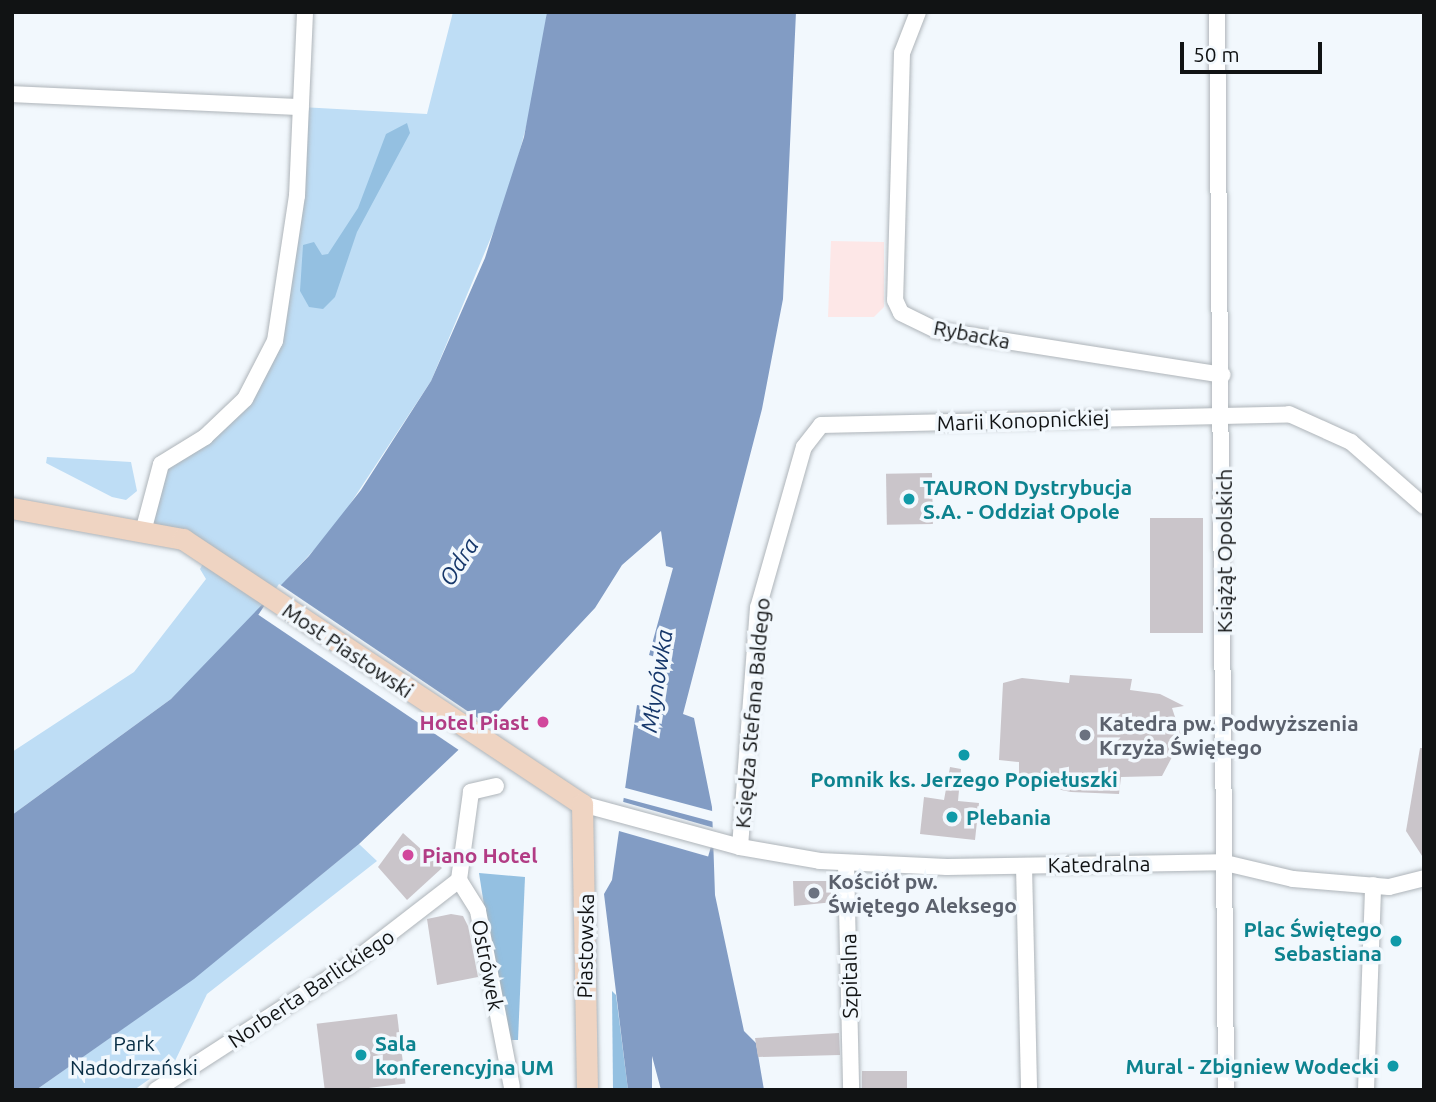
<!DOCTYPE html>
<meta charset="utf-8">
<style>
body{margin:0}
#map{position:relative;width:1436px;height:1102px;overflow:hidden;background:#f2f8fd;font-family:Ubuntu,sans-serif}
div>[style]{position:absolute}
[style*='--x']{left:calc(var(--x)*1px);top:calc(var(--y)*1px);width:calc(var(--w)*1px);rotate:calc(var(--a)*1deg)}
.industrial>*{inset:0;background:#fde7e7}
.green>*{inset:0;background:#beddf5}
.forest>*{inset:0;background:#94c0e1}
.water>*{inset:0;background:#829cc4}
.pier>*{inset:0;background:#f2f8fd;transform-origin:0 0}
.building>*{inset:0;background:#cac5ca;transform-origin:0 0}
.roads{filter:drop-shadow(0 0 2px #aeb4b9) drop-shadow(0 0 2px #aeb4b9)}
.street>*{height:16px;margin:-8px;padding:0 8px;transform-origin:8px;border-radius:8px;background:#fff}
.secondary>*{height:21px;margin:-10.5px;padding:0 10.5px;transform-origin:10.5px;border-radius:10.5px;background:#efd4c2}
.dots>*{width:19px;height:19px;translate:-50% -50%;box-sizing:border-box;border:4px solid #f2f8fd;border-radius:50%}
span{translate:-50% -50%;white-space:nowrap;text-align:center;line-height:1.15;-webkit-text-stroke:7px #f2f8fd;paint-order:stroke}
.street-label{font-size:21px;color:#111314}
.culture-label{font-size:21px;color:#0d838f;font-weight:700}
.left{translate:0 -50%;text-align:left}
.right{translate:-100% -50%;text-align:right}
.hotel-label{font-size:21px;color:#b23c85;font-weight:700}
.worship-label{font-size:21px;color:#5b616d;font-weight:700}
.park-label{font-size:21px;color:#082d44}
.water-label{font-size:23px;color:#16376a;font-style:italic}
.frame{position:absolute;inset:0;border:14px solid #111314;pointer-events:none}
.scale{position:absolute;left:1180px;top:42px;width:142px;height:32px;box-sizing:border-box;border:4px solid #111314;border-top:0;padding-left:9px;font-size:21px;line-height:24px;white-space:nowrap;color:#111314;-webkit-text-stroke:5px #f2f8fd;paint-order:stroke}
</style>
<div id="map">
<div class="industrial">
<div style="clip-path:polygon(831px 241px,884px 242px,884px 307px,874px 317px,828px 317px)"></div>
</div>
<div class="green">
<div style="clip-path:polygon(453px 12px,547px 12px,539px 78px,507px 199px,431px 381px,335px 527px,221px 651px,171px 699px,12px 815px,12px 752px,134px 672px,206px 579px,200px 569px,208px 555px,144px 528px,161px 464px,205px 437px,270px 357px,301px 107px,427px 114px)"></div>
<div style="clip-path:polygon(47px 457px,131px 462px,137px 491px,126px 500px,112px 497px,46px 463px)"></div>
<div style="clip-path:polygon(359px 844px,377px 861px,207px 994px,175px 1061px,134px 1090px,36px 1090px,194px 978px)"></div>
</div>
<div class="forest">
<div style="clip-path:polygon(407px 123px,410px 133px,357px 232px,335px 297px,323px 309px,309px 307px,300px 291px,303px 245px,314px 242px,322px 255px,328px 254px,358px 208px,386px 134px)"></div>
<div style="clip-path:polygon(479px 873px,525px 877px,518px 1040px,505px 1040px)"></div>
<div style="clip-path:polygon(612px 991px,616px 995px,628px 1090px,613px 1090px)"></div>
</div>
<div class="water">
<div style="clip-path:polygon(547px 12px,796px 12px,783px 299px,762px 409px,683px 714px,694px 718px,712px 807px,715px 895px,744px 1031px,756px 1043px,764px 1090px,661px 1090px,652px 1056px,652px 1090px,628px 1090px,604px 894px,612px 880px,637px 705px,651px 708px,665px 660px,649px 655px,673px 568px,666px 566px,661px 531px,622px 565px,595px 608px,489px 721px,359px 844px,194px 979px,36px 1090px,12px 1090px,12px 815px,171px 699px,309px 556px,361px 490px,431px 381px,485px 258px,524px 137px)"></div>
</div>
<div class="pier">
<div style="left:279px;top:584px;width:253px;height:37px;rotate:34deg"></div>
<div style="left:622px;top:787px;width:98px;height:10px;rotate:15deg"></div>
<div style="left:620px;top:801px;width:100px;height:29px;rotate:16deg"></div>
</div>
<div class="building">
<div style="left:932px;top:473px;width:51px;height:46px;rotate:89deg"></div>
<div style="left:1150px;top:518px;width:53px;height:115px"></div>
<div style="clip-path:polygon(1070px 675px,1132px 679px,1130px 690px,1160px 694px,1184px 706px,1172px 708px,1182px 738px,1162px 776px,1121px 777px,1119px 794px,1071px 792px,1019px 781px,1019px 762px,999px 760px,1003px 683px,1022px 678px,1069px 683px)"></div>
<div style="clip-path:polygon(1420px 748px,1424px 748px,1424px 859px,1406px 831px)"></div>
<div style="clip-path:polygon(950px 767px,961px 769px,958px 801px,979px 803px,975px 840px,920px 834px,924px 797px,944px 800px)"></div>
<div style="clip-path:polygon(403px 833px,442px 868px,407px 900px,378px 867px)"></div>
<div style="clip-path:polygon(793px 881px,827px 881px,834px 902px,794px 906px)"></div>
<div style="clip-path:polygon(451px 914px,463px 916px,468px 926px,478px 977px,437px 985px,427px 919px)"></div>
<div style="left:397px;top:1014px;width:70px;height:81px;rotate:83deg"></div>
<div style="clip-path:polygon(839px 1033px,840px 1055px,758px 1057px,755px 1038px)"></div>
<div style="left:862px;top:1071px;width:45px;height:19px"></div>
</div>
<div class="roads">
<div class="street">
<div style="--x:918;--y:12;--w:44;--a:111.3"></div>
<div style="--x:902;--y:53;--w:247;--a:91.6"></div>
<div style="--x:895;--y:300;--w:14;--a:65"></div>
<div style="--x:901;--y:313;--w:39;--a:26"></div>
<div style="--x:936;--y:330;--w:290;--a:8.9"></div>
<div style="--x:1217;--y:12;--w:1078;--a:89.52"></div>
<div style="--x:12;--y:94;--w:289;--a:2.6"></div>
<div style="--x:144;--y:528;--w:66;--a:-75.1"></div>
<div style="--x:161;--y:464;--w:52;--a:-31.5"></div>
<div style="--x:205;--y:437;--w:55;--a:-43.5"></div>
<div style="--x:245;--y:399;--w:65;--a:-62.7"></div>
<div style="--x:275;--y:341;--w:147;--a:-81.4"></div>
<div style="--x:297;--y:196;--w:184;--a:-87.5"></div>
<div style="--x:496;--y:786;--w:26;--a:167"></div>
<div style="--x:471;--y:792;--w:89;--a:97.8"></div>
<div style="--x:459;--y:880;--w:36;--a:58"></div>
<div style="--x:478;--y:911;--w:179;--a:79.1"></div>
<div style="--x:582;--y:804;--w:164;--a:15.2"></div>
<div style="--x:740;--y:847;--w:81;--a:9.9"></div>
<div style="--x:820;--y:861;--w:127;--a:2.7"></div>
<div style="--x:947;--y:867;--w:274;--a:-1"></div>
<div style="--x:1221;--y:862;--w:74;--a:13.3"></div>
<div style="--x:1293;--y:879;--w:96;--a:4.8"></div>
<div style="--x:1389;--y:887;--w:36;--a:-14"></div>
<div style="--x:740;--y:847;--w:240;--a:-85.7"></div>
<div style="--x:758;--y:608;--w:167;--a:-74.1"></div>
<div style="--x:804;--y:447;--w:28;--a:-52"></div>
<div style="--x:821;--y:425;--w:468;--a:-1.3"></div>
<div style="--x:1289;--y:414;--w:68;--a:24.3"></div>
<div style="--x:1351;--y:442;--w:97;--a:41.2"></div>
<div style="--x:846;--y:863;--w:227;--a:88.7"></div>
<div style="--x:1024;--y:866;--w:224;--a:88.7"></div>
<div style="--x:156;--y:1090;--w:230;--a:-32.9"></div>
<div style="--x:349;--y:965;--w:139;--a:-37.7"></div>
<div style="--x:1366;--y:1090;--w:205;--a:-88"></div>
</div>
<div class="secondary">
<div style="--x:12;--y:508;--w:174;--a:10.3"></div>
<div style="--x:183;--y:539;--w:479;--a:33.6"></div>
<div style="--x:582;--y:804;--w:286;--a:89"></div>
</div>
</div>
<div class="dots">
<div style="left:909px;top:499px;background:#0f9aa8"></div>
<div style="left:543px;top:722px;background:#d1479c"></div>
<div style="left:1085px;top:735px;background:#6b7280"></div>
<div style="left:964px;top:755px;background:#0f9aa8"></div>
<div style="left:952px;top:817px;background:#0f9aa8"></div>
<div style="left:408px;top:855px;background:#d1479c"></div>
<div style="left:814px;top:893px;background:#6b7280"></div>
<div style="left:1396px;top:941px;background:#0f9aa8"></div>
<div style="left:361px;top:1055px;background:#0f9aa8"></div>
<div style="left:1393px;top:1066px;background:#0f9aa8"></div>
</div>
<div class="street-label">
<span style="left:972px;top:334px;rotate:11deg">Rybacka</span>
<span style="left:1023px;top:420px;rotate:-2deg">Marii Konopnickiej</span>
<span style="left:1224px;top:551px;rotate:-90deg">Książąt Opolskich</span>
<span style="left:348px;top:650px;rotate:34deg">Most Piastowski</span>
<span style="left:752px;top:713px;rotate:-85deg">Księdza Stefana Baldego</span>
<span style="left:1099px;top:864px;rotate:-1deg">Katedralna</span>
<span style="left:585px;top:946px;rotate:-89deg">Piastowska</span>
<span style="left:488px;top:965px;rotate:79deg">Ostrówek</span>
<span style="left:849px;top:976px;rotate:-91deg">Szpitalna</span>
<span style="left:311px;top:988px;rotate:-34deg">Norberta Barlickiego</span>
</div>
<div class="culture-label">
<span class="left" style="left:923px;top:499px">TAURON Dystrybucja<br>S.A. - Oddział Opole</span>
<span style="left:964px;top:779px">Pomnik ks. Jerzego Popiełuszki</span>
<span class="left" style="left:966px;top:817px">Plebania</span>
<span class="right" style="left:1382px;top:941px">Plac Świętego<br>Sebastiana</span>
<span class="left" style="left:375px;top:1055px">Sala<br>konferencyjna UM</span>
<span class="right" style="left:1379px;top:1066px">Mural - Zbigniew Wodecki</span>
</div>
<div class="hotel-label">
<span class="right" style="left:529px;top:722px">Hotel Piast</span>
<span class="left" style="left:422px;top:855px">Piano Hotel</span>
</div>
<div class="worship-label">
<span class="left" style="left:1099px;top:735px">Katedra pw. Podwyższenia<br>Krzyża Świętego</span>
<span class="left" style="left:828px;top:893px">Kościół pw.<br>Świętego Aleksego</span>
</div>
<div class="park-label">
<span style="left:134px;top:1055px">Park<br>Nadodrzański</span>
</div>
<div class="water-label">
<span style="left:459px;top:562px;rotate:-57deg">Odra</span>
<span style="left:657px;top:681px;rotate:-81deg">Młynówka</span>
</div>
<div class="frame"></div>
<div class="scale">50 m</div>
</div>
